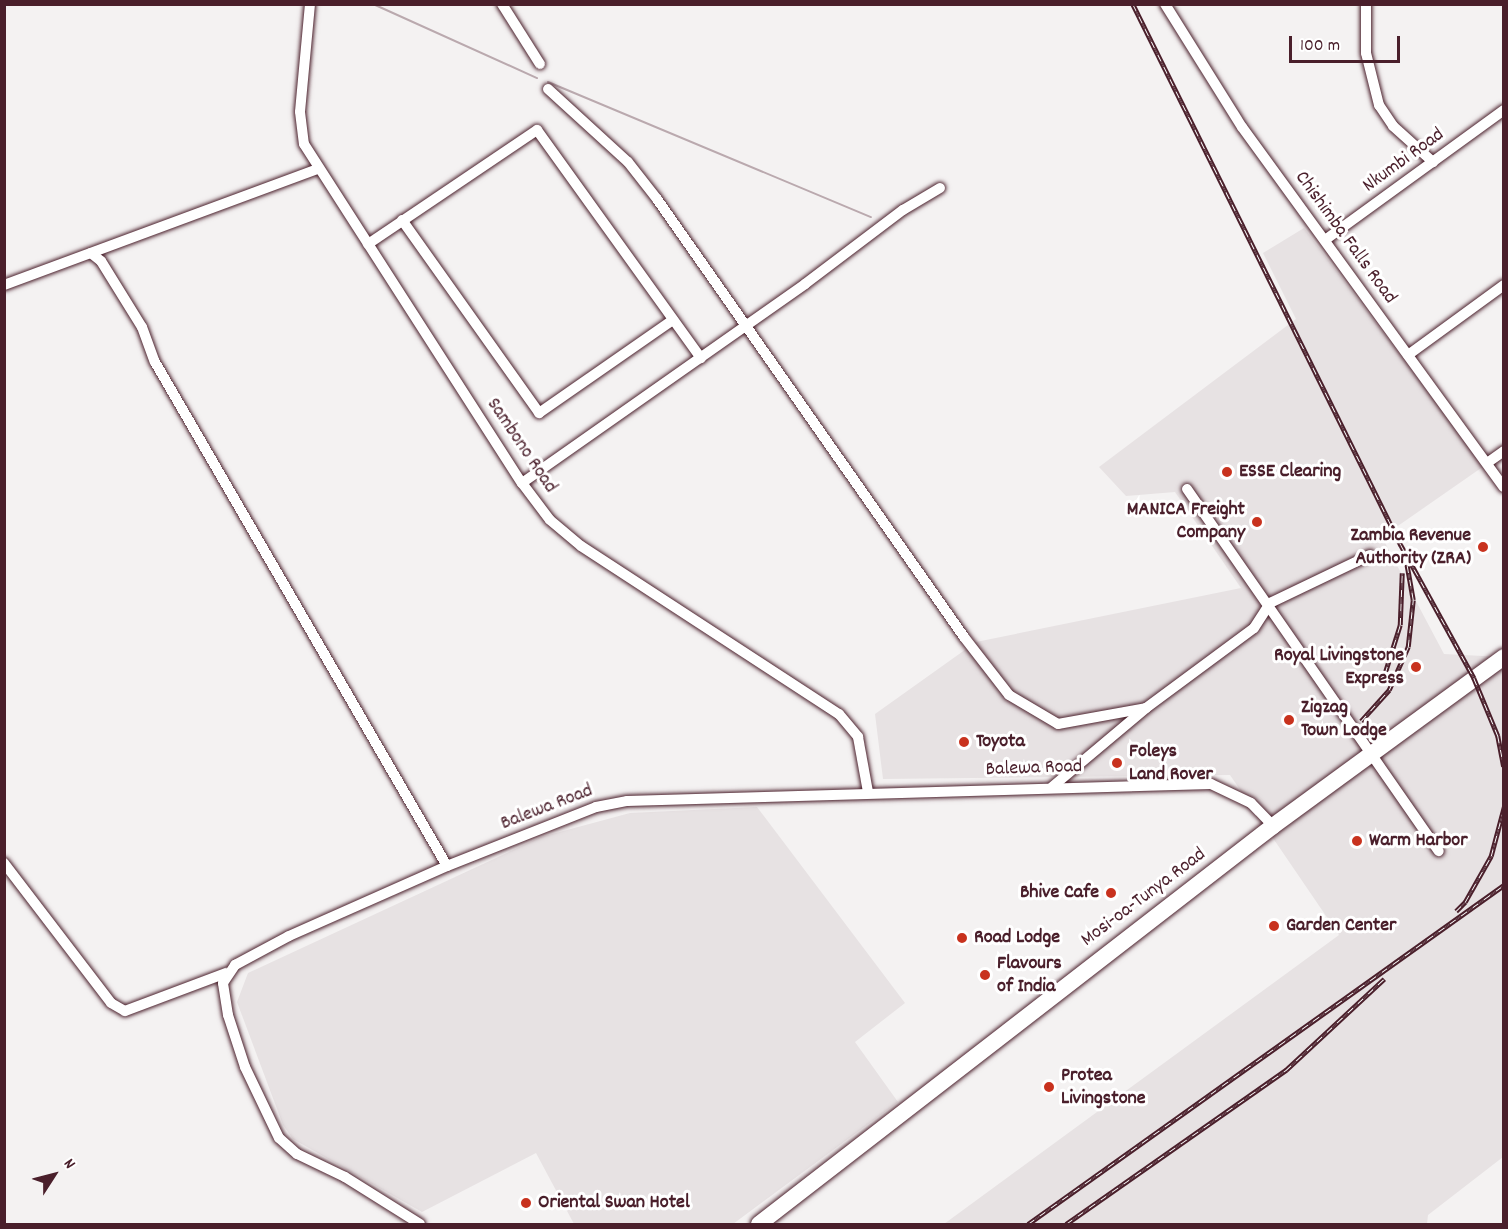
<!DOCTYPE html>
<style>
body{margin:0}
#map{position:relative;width:1508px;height:1229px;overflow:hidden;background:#f4f2f2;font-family:Dekko,sans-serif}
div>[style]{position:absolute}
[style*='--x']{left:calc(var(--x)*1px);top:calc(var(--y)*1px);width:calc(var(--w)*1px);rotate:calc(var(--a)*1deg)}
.built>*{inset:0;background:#e7e2e3}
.stream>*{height:2px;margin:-1px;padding:0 1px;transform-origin:1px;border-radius:1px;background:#baa9ae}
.roads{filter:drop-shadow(0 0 2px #4a1f2b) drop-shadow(0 0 2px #4a1f2b)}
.minor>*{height:10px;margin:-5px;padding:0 5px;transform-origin:5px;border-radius:5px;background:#fff}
.highway>*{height:16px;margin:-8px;padding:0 8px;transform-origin:8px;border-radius:8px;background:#fff}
.rail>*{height:4.5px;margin-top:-2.25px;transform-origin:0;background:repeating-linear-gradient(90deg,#fff 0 7px,#4a1f2b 0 14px);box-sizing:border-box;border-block:2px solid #4a1f2b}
.dots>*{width:16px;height:16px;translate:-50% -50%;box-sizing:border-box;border:3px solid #fff;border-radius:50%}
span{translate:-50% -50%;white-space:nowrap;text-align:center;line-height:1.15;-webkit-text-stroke:6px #fff;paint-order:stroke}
.street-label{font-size:20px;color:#4a1f2b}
.poi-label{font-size:20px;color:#4a1f2b;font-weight:700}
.left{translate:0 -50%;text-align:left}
.right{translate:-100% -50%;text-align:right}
.frame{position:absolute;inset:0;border:6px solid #4a1f2b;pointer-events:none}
.north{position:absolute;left:24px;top:1145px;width:60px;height:60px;-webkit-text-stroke:4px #fff;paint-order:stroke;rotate:54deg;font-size:16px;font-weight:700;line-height:24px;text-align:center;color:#4a1f2b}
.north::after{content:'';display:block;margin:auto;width:21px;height:27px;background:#4a1f2b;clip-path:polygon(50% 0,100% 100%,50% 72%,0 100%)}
.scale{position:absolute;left:1289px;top:36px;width:111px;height:27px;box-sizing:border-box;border:3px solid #4a1f2b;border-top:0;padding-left:8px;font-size:18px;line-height:21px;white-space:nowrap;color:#4a1f2b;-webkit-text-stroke:4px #fff;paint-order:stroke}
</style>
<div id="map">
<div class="built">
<div style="clip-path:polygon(1304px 228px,1484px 466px,1382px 537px,1444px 654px,1503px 657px,1503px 1157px,1428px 1215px,1427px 1224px,944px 1224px,1339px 935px,1230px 775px,883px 779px,875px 714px,976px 642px,1241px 588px,1175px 492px,1126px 496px,1099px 467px,1296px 319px,1263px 253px)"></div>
<div style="clip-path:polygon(757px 807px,905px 1003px,855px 1042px,898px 1102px,733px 1224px,574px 1224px,536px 1153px,422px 1212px,293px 1139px,283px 1125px,237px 1002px,248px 973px,541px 837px,630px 813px)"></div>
</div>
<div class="stream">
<div style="--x:373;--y:4;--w:180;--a:24.3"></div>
<div style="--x:548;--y:82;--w:350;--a:22.7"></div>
</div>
<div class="roads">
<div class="minor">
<div style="--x:310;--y:4;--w:108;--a:95.3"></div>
<div style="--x:300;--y:112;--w:32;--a:83"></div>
<div style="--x:304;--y:144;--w:403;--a:57.3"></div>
<div style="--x:522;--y:483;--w:46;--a:52.9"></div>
<div style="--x:550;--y:520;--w:40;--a:40"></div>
<div style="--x:581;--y:546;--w:308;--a:33.1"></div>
<div style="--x:839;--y:714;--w:30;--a:50"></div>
<div style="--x:858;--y:737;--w:56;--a:79.7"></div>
<div style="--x:502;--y:4;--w:71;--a:57.7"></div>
<div style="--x:1165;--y:4;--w:145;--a:58"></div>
<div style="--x:1242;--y:127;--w:445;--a:54"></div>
<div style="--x:1366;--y:4;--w:49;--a:90"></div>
<div style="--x:1366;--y:53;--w:54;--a:76"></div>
<div style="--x:1379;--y:105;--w:25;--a:56"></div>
<div style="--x:1393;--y:126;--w:54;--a:42"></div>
<div style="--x:548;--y:89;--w:108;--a:42.4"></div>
<div style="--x:628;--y:162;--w:47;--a:51.9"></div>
<div style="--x:657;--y:199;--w:535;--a:54.97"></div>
<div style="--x:964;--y:637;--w:73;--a:52.2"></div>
<div style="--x:1009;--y:695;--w:57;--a:30.6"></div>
<div style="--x:1058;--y:724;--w:89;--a:-10.3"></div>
<div style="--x:402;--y:220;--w:237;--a:54.6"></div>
<div style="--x:539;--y:413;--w:163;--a:-34.8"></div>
<div style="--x:1325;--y:240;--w:221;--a:-36"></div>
<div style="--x:368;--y:244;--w:204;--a:-34"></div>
<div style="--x:537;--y:130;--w:281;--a:54.3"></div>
<div style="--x:91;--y:253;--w:13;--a:39"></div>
<div style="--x:101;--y:261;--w:78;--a:58.2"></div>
<div style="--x:142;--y:327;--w:37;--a:70"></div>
<div style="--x:155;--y:362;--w:582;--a:59.91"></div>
<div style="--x:4;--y:285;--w:334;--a:-20.3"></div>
<div style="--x:1408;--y:355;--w:119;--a:-36.1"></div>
<div style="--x:1487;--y:463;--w:21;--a:-35"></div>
<div style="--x:522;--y:483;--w:346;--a:-35.1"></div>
<div style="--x:805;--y:284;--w:123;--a:-37.1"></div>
<div style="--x:903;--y:210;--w:43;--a:-30.7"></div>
<div style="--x:1187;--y:489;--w:441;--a:55.2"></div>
<div style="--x:1052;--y:787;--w:123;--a:-40"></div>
<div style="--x:1146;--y:708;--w:134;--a:-36.5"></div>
<div style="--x:1254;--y:628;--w:30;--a:-57"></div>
<div style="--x:1270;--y:603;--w:111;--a:-25.6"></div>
<div style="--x:4;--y:863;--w:176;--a:52.6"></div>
<div style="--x:111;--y:1003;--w:16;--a:30"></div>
<div style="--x:125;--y:1011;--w:108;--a:-20.6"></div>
<div style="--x:420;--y:1224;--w:89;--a:-147.9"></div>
<div style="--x:345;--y:1177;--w:53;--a:-154.4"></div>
<div style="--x:297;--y:1154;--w:24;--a:-138"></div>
<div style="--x:279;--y:1138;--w:79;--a:-115.6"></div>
<div style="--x:245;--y:1067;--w:55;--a:-108.1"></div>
<div style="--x:228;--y:1015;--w:32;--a:-99"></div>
<div style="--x:223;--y:983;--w:22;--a:-56"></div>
<div style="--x:235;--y:965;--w:61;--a:-28.2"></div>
<div style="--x:289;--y:936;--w:173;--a:-23.9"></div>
<div style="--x:447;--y:866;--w:160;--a:-21.6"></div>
<div style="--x:596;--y:807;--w:32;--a:-11"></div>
<div style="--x:627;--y:801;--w:584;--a:-1.67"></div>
<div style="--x:1211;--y:784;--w:44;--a:25.4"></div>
<div style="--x:1251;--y:803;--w:32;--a:46"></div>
</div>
<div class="highway">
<div style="--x:759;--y:1224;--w:650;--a:-37.75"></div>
<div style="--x:1273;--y:826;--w:286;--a:-36.2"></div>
</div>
</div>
<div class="rail">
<div style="--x:1133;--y:4;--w:604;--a:63.65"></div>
<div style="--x:1401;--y:545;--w:152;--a:61.2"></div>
<div style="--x:1474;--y:678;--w:63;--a:67.5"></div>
<div style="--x:1498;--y:736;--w:31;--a:79"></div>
<div style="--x:1385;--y:673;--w:50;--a:-72.6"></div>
<div style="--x:1400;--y:625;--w:52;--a:-87.8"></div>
<div style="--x:1361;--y:721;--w:42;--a:-47.9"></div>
<div style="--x:1389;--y:690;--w:47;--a:-66.2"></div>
<div style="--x:1408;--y:647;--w:47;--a:-83.9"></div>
<div style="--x:1413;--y:600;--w:36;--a:-100"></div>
<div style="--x:1456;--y:911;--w:13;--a:-45"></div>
<div style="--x:1465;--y:902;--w:53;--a:-60.5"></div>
<div style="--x:1491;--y:856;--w:51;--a:-75.1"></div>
<div style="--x:1028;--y:1224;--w:584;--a:-35.46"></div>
<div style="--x:1066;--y:1224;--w:269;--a:-35"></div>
<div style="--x:1286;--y:1070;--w:134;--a:-42.9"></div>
</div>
<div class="dots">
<div style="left:1227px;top:472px;background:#c8321e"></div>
<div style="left:1257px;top:522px;background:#c8321e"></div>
<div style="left:1483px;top:547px;background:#c8321e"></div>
<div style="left:1416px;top:667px;background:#c8321e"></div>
<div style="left:1289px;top:720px;background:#c8321e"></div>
<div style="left:964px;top:742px;background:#c8321e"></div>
<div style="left:1117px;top:763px;background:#c8321e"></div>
<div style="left:1357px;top:841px;background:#c8321e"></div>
<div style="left:1111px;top:893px;background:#c8321e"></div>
<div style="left:1274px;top:926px;background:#c8321e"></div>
<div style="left:962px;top:938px;background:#c8321e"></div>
<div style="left:985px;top:975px;background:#c8321e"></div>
<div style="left:1049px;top:1087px;background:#c8321e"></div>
<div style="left:526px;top:1203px;background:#c8321e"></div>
</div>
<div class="street-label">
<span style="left:1404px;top:161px;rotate:-36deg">Nkumbi Road</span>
<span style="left:1345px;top:238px;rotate:54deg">Chishimba Falls Road</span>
<span style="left:521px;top:446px;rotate:56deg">Sambono Road</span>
<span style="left:1034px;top:769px;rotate:-2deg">Balewa Road</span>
<span style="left:547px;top:808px;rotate:-21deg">Balewa Road</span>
<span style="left:1144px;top:898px;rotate:-37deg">Mosi-oa-Tunya Road</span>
</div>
<div class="poi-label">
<span class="left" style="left:1239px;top:472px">ESSE Clearing</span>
<span class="right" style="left:1245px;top:522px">MANICA Freight<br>Company</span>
<span class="right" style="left:1471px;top:548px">Zambia Revenue<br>Authority (ZRA)</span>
<span class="right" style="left:1404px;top:668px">Royal Livingstone<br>Express</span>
<span class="left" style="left:1301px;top:720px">Zigzag<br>Town Lodge</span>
<span class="left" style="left:976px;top:742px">Toyota</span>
<span class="left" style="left:1129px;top:764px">Foleys<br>Land Rover</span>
<span class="left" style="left:1369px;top:841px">Warm Harbor</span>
<span class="right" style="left:1099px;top:893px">Bhive Cafe</span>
<span class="left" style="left:1286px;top:926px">Garden Center</span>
<span class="left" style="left:974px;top:938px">Road Lodge</span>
<span class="left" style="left:997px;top:976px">Flavours<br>of India</span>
<span class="left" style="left:1061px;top:1088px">Protea<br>Livingstone</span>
<span class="left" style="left:538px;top:1203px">Oriental Swan Hotel</span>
</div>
<div class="frame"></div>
<div class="north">N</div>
<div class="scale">100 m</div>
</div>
